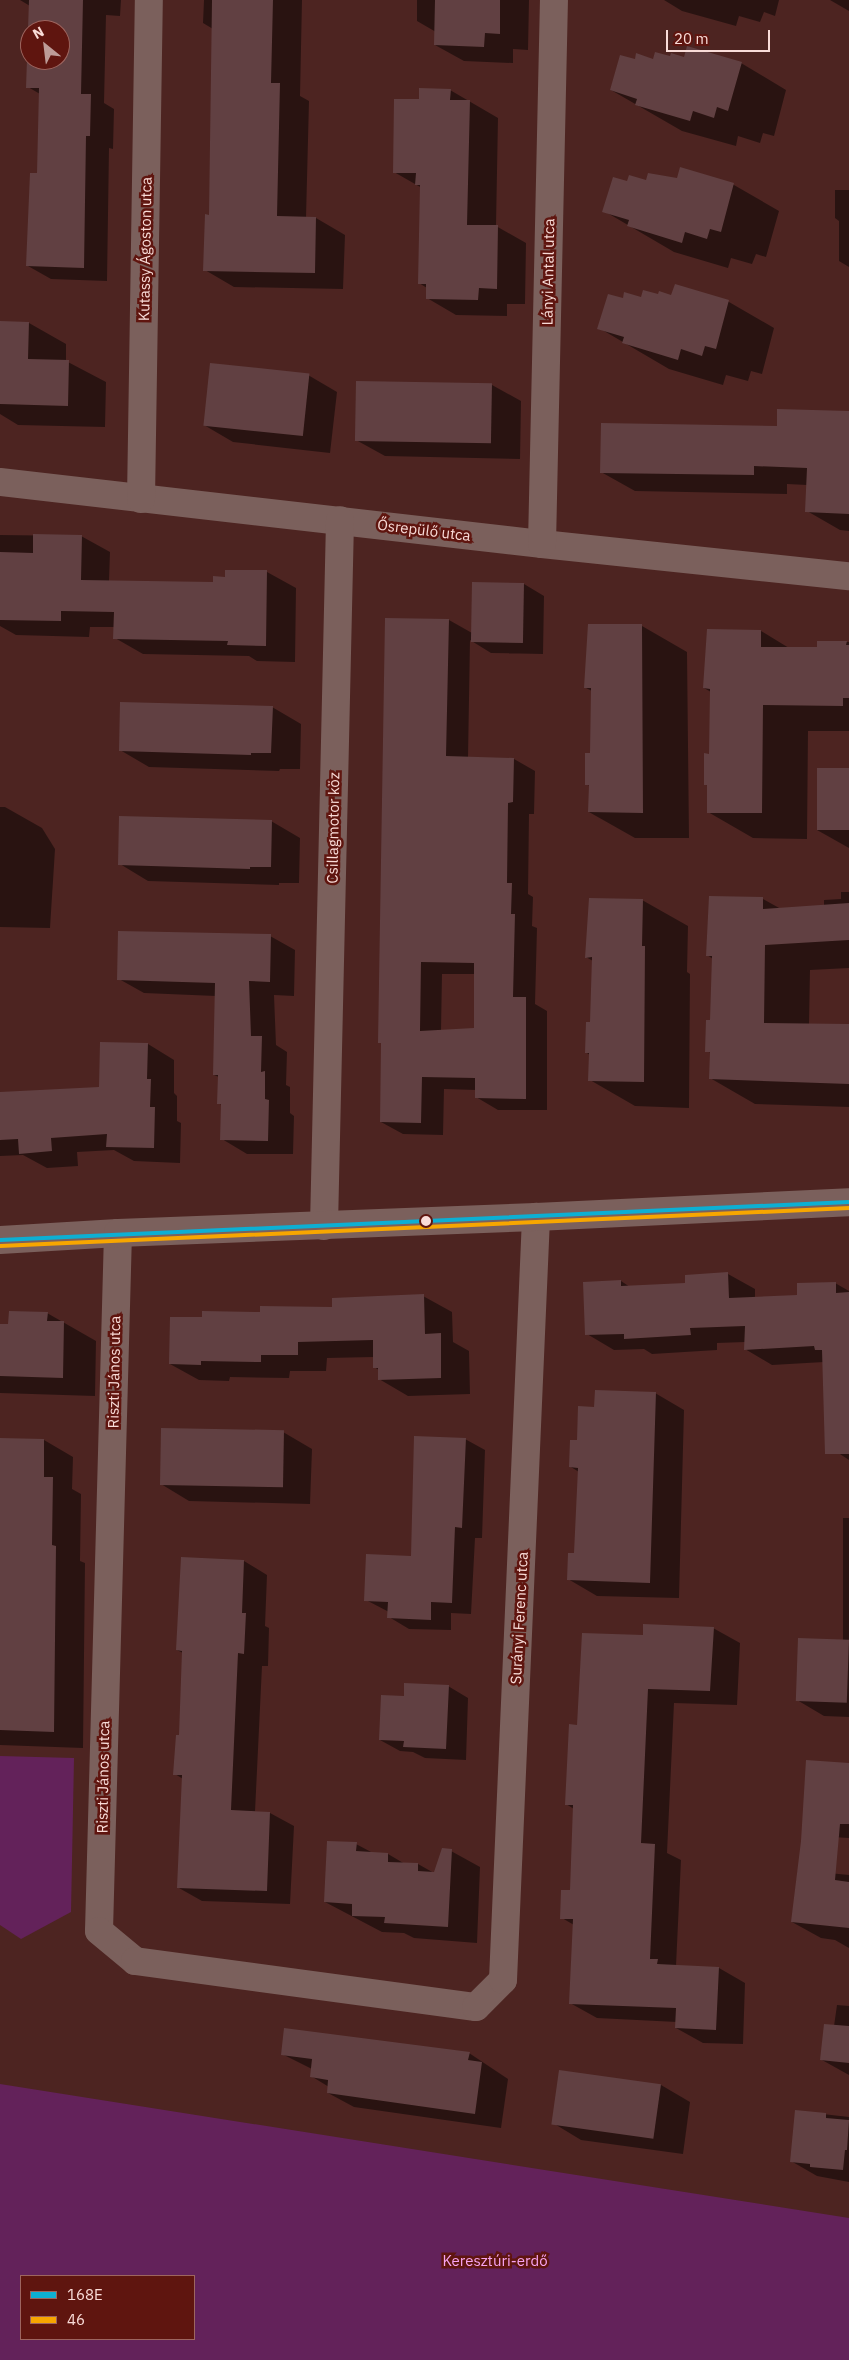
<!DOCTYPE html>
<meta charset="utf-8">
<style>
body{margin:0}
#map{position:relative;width:849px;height:2360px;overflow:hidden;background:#4d2421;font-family:"IBM Plex Sans",sans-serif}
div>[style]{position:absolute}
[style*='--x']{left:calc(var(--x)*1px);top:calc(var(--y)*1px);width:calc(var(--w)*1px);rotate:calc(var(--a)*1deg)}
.green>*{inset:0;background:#63225a}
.shadow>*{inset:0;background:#0007}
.building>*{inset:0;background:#614042;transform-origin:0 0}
.minor>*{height:28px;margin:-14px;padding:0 14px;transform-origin:14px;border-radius:14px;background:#7b605c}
.bus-1>*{height:4px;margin:-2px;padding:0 2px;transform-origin:2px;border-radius:2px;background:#0dafd3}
.bus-2>*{height:4px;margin:-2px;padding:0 2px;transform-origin:2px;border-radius:2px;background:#f7a600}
.dots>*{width:14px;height:14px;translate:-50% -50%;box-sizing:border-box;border:2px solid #5f150f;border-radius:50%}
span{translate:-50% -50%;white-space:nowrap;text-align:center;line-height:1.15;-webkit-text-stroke:5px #5f150f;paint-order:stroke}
.street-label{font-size:15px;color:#f9dcd8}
.park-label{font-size:15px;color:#f8a4f2}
.legend{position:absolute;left:20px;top:2275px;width:175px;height:65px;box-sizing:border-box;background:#5f150f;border:1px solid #9d655f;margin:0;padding:6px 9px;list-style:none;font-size:15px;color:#f9dcd8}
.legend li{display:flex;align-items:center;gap:10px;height:25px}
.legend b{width:25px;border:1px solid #9d655f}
.north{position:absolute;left:20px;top:20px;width:50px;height:50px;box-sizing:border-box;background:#5f150f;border:1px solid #9d655f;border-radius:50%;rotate:331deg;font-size:14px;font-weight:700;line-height:20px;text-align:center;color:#f9dcd8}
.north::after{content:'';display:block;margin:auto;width:18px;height:22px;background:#bd9c98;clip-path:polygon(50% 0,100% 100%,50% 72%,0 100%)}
.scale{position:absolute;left:666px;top:30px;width:104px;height:22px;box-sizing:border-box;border:2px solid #f9dcd8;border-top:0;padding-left:6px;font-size:15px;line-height:18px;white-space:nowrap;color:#f9dcd8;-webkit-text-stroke:4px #5f150f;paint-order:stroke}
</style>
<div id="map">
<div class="green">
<div style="clip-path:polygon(0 1756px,74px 1758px,71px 1912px,21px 1939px,0 1925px)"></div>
<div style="clip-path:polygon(evenodd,0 2084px,849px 2218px,849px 2360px,0 2360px,0 2084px,21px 2276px,194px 2276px,194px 2339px,21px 2339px,21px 2276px)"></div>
</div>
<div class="shadow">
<div style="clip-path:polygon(evenodd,20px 0,121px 0,120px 16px,106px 15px,104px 103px,114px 109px,113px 149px,109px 148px,107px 281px,51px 279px,28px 266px,38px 174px,40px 94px,28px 87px,30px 6px,20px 0,30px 30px,60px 30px,60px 60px,30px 60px,30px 30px)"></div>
<div style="clip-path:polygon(204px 0,302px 0,300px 96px,309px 101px,306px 218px,316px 218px,345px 235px,343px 289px,234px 287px,205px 270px,210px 216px,213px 29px,203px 23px)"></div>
<div style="clip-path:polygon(417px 0,529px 0,528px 50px,513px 49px,513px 63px,464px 61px,435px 45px,436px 32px,417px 21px)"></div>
<div style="clip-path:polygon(664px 0,779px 0,775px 16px,764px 12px,760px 22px,739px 16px,736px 26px,682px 11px)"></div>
<div style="clip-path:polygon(830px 0,849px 0,849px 11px)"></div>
<div style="clip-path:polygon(671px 58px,741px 63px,786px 90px,774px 136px,763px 133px,760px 143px,738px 136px,736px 146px,682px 131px,611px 90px,636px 61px)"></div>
<div style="clip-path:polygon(450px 90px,498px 118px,496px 226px,526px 243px,525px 304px,507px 304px,507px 316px,456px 315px,427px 298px,427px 288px,419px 283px,422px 188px,394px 172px,420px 100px)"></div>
<div style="clip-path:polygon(681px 169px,734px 185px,779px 211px,766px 257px,756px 254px,752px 264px,731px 258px,728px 268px,674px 252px,604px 211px,628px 183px,678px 180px)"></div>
<div style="clip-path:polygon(835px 190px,849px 190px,849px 267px,839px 261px,839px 221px,835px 218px)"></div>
<div style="clip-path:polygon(675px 286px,729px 302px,774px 328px,762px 374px,751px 371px,748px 381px,726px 375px,723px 385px,669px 369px,599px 328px,623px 300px,672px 296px)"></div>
<div style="clip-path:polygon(0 322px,29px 323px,66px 344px,66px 361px,106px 382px,105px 427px,18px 425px,0 414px)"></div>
<div style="clip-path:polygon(308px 375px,337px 392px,330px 453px,233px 442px,204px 425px)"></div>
<div style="clip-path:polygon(358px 382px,492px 385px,521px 401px,520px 459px,385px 456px,356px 440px)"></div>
<div style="clip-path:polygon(849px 412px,849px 531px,840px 530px,807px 511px,807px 485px,787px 484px,787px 494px,635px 491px,601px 472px)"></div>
<div style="clip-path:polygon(0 535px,81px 536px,110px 552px,109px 581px,214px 584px,226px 578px,227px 571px,267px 572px,296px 588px,295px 662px,257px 661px,249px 656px,143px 654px,115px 638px,115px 627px,90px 627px,89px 637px,16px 635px,0 626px)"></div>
<div style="clip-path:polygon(evenodd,524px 584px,544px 596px,543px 654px,491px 653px,470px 640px,468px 758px,514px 759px,535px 771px,534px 814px,529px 814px,528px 894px,533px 897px,532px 926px,537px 928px,535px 1004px,547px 1011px,547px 1110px,498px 1110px,476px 1097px,476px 1090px,444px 1089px,443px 1135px,403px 1134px,381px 1122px,383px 1044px,380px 1042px,449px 620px,472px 633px,524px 584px,442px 974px,475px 974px,475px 1029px,441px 1031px,442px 974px)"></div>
<div style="clip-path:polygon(642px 626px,687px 652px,689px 838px,635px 838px,589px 812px,590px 786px,586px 784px,591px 754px,592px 691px,586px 688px)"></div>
<div style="clip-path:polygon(761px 631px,789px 648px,818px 648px,818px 642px,849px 642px,849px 731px,808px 731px,807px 839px,753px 838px,708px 812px,708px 786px,705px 784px,710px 755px,711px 692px,704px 688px)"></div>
<div style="clip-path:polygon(272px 707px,301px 724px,300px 769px,280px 769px,279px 771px,149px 767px,120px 750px)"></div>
<div style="clip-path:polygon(849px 769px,849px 848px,817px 830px)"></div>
<div style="clip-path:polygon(0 807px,5px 807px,42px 828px,55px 849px,50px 928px,0 927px)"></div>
<div style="clip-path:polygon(271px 821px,300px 838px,299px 883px,279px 883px,279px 885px,148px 881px,120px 864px)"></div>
<div style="clip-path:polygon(841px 892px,849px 892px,849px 968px,810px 970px,809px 1025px,849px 1025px,849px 1107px,755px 1104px,710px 1078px,711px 1053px,707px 1051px,712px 1022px,713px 959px,707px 955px,763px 899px,781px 909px,824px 906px,824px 900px,841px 899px)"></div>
<div style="clip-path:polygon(642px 900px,688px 926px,687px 972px,690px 974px,689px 1108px,635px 1106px,590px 1080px,590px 1055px,587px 1053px,592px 1023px,593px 961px,586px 957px)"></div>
<div style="clip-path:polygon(270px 936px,295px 950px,294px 996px,274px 995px,276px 1045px,287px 1052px,286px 1085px,290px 1087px,290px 1113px,294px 1116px,293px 1154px,247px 1154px,222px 1139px,222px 1105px,218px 1103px,219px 1077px,214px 1075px,216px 996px,144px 993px,119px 979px)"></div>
<div style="clip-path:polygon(148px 1044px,174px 1060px,174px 1093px,177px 1096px,177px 1121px,181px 1123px,180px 1163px,134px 1161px,114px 1150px,77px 1152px,78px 1166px,47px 1168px,23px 1155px,0 1156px,0 1094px,100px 1088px)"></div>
<div style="clip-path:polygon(728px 1274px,755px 1289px,755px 1298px,799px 1296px,835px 1283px,849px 1291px,849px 1460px,840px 1454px,824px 1362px,772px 1365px,745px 1349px,745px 1342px,717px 1343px,717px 1350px,652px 1354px,644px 1349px,614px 1350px,587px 1334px,585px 1283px,621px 1281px,630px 1287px,686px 1284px)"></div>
<div style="clip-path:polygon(423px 1296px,452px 1312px,453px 1342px,469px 1351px,470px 1394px,408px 1396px,379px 1379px,379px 1370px,374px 1367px,374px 1357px,327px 1358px,326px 1371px,290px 1371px,289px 1378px,230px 1377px,229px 1381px,199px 1380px,170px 1364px,203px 1319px,334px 1309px)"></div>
<div style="clip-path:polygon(47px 1313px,96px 1341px,95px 1396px,0 1393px,0 1325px,10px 1325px)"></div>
<div style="clip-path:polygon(655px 1393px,684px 1410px,679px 1598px,597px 1596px,568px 1579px,576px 1554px,579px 1472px,571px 1467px,578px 1442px,595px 1408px)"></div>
<div style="clip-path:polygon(283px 1432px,312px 1449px,310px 1504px,189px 1501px,161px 1484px)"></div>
<div style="clip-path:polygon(0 1439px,44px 1440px,73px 1457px,72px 1489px,81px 1494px,80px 1561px,85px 1563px,83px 1748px,0 1745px)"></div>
<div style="clip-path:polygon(465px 1439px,485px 1450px,482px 1538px,475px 1538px,471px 1614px,451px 1613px,451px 1630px,409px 1629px,389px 1617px,389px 1612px,366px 1600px,412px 1557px)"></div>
<div style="clip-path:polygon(843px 1518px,849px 1518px,849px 1717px,824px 1716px,797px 1700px,843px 1641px)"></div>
<div style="clip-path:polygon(244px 1561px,267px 1575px,265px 1626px,269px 1628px,268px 1666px,262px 1666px,255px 1812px,270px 1813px,294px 1826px,290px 1904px,202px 1901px,179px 1888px,183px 1779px,175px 1774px,180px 1736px,183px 1653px,177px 1650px)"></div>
<div style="clip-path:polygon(713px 1628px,740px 1643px,737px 1705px,674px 1703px,667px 1853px,681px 1860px,676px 1966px,719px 1968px,745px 1983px,743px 2044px,703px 2043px,676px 2028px,677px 2022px,597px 2018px,570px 2003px,574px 1925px,562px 1918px,571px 1892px,574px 1809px,566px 1804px,579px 1726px,644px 1637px)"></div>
<div style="clip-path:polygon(448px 1686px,468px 1698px,466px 1760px,425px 1758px,413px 1752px,400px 1751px,380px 1740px,405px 1697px)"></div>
<div style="clip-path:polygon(849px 1764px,849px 1838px,832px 1837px)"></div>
<div style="clip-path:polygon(356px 1844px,373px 1853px,388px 1854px,405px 1864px,418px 1864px,434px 1873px,451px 1851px,480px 1867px,477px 1943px,414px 1938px,404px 1933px,382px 1932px,325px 1902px)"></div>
<div style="clip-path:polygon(798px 1870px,849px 1875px,849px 1948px,835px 1940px,821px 1938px,792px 1922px)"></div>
<div style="clip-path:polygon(837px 2005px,849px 2006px,849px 2075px,822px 2060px,834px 2026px)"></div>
<div style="clip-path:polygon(469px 2053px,508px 2079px,501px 2128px,354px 2107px,328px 2093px,329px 2087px,311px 2076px,312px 2069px,282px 2054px)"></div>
<div style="clip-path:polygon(560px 2072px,661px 2085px,690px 2102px,683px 2154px,581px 2140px,553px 2123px)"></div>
<div style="clip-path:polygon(796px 2111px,849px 2117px,849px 2182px,817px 2176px,791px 2161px)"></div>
</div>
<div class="building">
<div style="clip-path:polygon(evenodd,29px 0,83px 0,81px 94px,91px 94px,90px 136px,86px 136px,84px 268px,26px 266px,30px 173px,37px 173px,39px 88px,26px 88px,29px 0,30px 30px,60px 30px,60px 60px,30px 60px,30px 30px)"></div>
<div style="clip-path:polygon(212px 0,273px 0,271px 83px,280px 83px,277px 216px,316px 217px,315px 273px,203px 271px,205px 214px,209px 215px)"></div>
<div style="clip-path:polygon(435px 0,500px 0,500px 34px,485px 33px,484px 47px,434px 45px)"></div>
<div style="clip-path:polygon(687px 46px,742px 62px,728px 111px,717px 107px,714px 118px,693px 111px,690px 121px,635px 105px,637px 99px,610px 90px,620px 55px,635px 59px,636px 53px,653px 59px,655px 52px,670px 56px,671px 53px,684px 57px)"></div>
<div style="clip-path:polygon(419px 88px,451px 89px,450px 100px,470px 100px,467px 225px,498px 225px,497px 289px,479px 288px,478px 300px,426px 299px,426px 284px,418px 284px,420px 185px,415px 185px,416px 173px,393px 173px,394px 99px,419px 99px)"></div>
<div style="clip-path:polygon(680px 167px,734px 183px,721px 232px,710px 229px,707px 239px,685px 232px,682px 243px,627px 226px,629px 220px,602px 212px,613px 177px,627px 181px,629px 175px,646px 180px,648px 173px,677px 178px)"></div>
<div style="clip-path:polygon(675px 284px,729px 300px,716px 349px,705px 346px,702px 356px,681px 349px,678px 360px,622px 343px,624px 337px,597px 329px,608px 294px,623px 298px,624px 292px,641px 297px,643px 290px,658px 294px,659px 291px,671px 295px)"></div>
<div style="clip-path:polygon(0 321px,29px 322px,28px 359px,69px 360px,68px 406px,0 404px)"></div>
<div style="left:210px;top:363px;width:100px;height:63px;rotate:6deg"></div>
<div style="left:356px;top:381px;width:136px;height:60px;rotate:1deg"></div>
<div style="clip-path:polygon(777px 409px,849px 411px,849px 514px,805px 512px,807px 468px,754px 466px,754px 475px,600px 473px,601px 423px,777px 426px)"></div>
<div style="clip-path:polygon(33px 534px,82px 535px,81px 580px,213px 582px,213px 576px,225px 577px,225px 570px,267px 570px,266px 646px,227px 645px,228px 641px,113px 639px,114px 612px,61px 611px,61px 621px,0 620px,0 552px,33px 553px)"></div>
<div style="left:472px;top:582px;width:52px;height:60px;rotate:1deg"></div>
<div style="clip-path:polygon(evenodd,385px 618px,449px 619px,446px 756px,514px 758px,513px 802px,508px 803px,507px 883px,512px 883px,511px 914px,515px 914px,513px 997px,526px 997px,526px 1099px,475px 1098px,475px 1078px,422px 1077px,421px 1123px,380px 1122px,381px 1043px,378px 1043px,385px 618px,421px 962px,474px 963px,474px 1028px,420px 1031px,421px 962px)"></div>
<div style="clip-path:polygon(588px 624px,642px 624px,643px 813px,588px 812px,589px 785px,585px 785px,585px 753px,590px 753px,591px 688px,584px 688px)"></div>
<div style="clip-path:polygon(707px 629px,761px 630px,761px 647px,817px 647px,817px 641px,847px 641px,846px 645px,849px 645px,849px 698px,843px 698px,843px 706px,763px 705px,762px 813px,707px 813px,707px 785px,704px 785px,704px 753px,709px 754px,710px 689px,703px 688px)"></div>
<div style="clip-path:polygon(120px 702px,273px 706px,271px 753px,251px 753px,251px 755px,119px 751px)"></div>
<div style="left:817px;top:768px;width:32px;height:62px"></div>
<div style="clip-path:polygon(119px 816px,272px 820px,271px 867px,250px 867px,250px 869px,118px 865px)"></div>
<div style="clip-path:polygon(709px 896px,763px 897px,763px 909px,849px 903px,849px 940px,765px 945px,764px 1023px,849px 1024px,849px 1084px,709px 1079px,710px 1052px,705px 1052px,706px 1020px,710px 1020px,712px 956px,706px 956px)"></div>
<div style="clip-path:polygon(589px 898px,643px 899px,642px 946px,645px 946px,644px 1082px,588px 1081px,589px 1053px,585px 1053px,586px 1022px,590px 1022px,592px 957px,585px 958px)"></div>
<div style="clip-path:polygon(118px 931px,271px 934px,270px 982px,249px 981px,251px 1036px,262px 1036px,261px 1072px,265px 1071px,265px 1099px,269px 1100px,268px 1141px,220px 1140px,221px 1104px,217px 1104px,218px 1075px,213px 1075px,215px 983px,117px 980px)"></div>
<div style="clip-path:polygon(100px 1042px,148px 1043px,147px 1079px,151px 1079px,150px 1107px,155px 1107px,154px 1148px,106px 1147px,107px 1134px,51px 1138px,52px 1151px,19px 1154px,18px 1139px,0 1140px,0 1092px,99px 1087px)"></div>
<div style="clip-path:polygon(728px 1272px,729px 1298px,797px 1295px,797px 1283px,836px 1282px,836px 1293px,849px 1292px,849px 1454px,825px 1454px,822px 1350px,815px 1350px,814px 1346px,744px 1350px,745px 1326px,690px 1328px,691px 1335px,624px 1339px,624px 1334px,585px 1335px,583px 1282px,621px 1280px,621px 1286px,685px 1283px,685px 1275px)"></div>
<div style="clip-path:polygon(424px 1294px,425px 1334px,441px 1333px,441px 1378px,378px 1380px,378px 1368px,373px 1368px,373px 1340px,298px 1342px,298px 1355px,261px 1355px,261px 1362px,201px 1361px,201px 1365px,169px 1364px,170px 1317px,202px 1317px,202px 1311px,260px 1312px,260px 1306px,332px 1307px,332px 1298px)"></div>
<div style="clip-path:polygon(9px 1311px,48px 1312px,47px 1321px,64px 1321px,63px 1378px,0 1376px,0 1324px,8px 1324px)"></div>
<div style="clip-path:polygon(595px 1390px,656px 1392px,650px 1583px,567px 1580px,568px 1553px,574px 1553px,578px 1468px,569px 1467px,570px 1440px,577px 1440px,578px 1406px,594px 1407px)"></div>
<div style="left:161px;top:1428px;width:123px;height:57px;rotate:1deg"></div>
<div style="clip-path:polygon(414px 1436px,466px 1438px,462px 1528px,455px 1527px,452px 1603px,431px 1602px,431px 1620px,387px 1618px,388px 1602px,364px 1601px,366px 1554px,411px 1556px)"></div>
<div style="clip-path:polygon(0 1438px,44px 1439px,44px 1477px,53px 1477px,52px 1545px,56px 1546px,54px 1732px,0 1730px)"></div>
<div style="clip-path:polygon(181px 1557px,244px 1560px,242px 1613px,246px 1613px,244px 1654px,238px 1653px,231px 1810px,270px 1812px,267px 1891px,177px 1888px,182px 1775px,173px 1775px,176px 1735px,179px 1735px,182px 1651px,176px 1650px)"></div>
<div style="clip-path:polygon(643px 1624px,714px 1627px,710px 1691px,648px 1689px,641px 1843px,655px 1844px,650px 1959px,658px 1959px,657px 1964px,719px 1967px,716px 2030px,675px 2028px,676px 2008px,569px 2004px,573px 1919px,560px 1919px,561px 1890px,570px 1890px,573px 1805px,565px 1805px,569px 1724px,577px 1725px,582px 1633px,643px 1635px)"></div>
<div style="left:798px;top:1638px;width:51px;height:63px;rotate:2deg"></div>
<div style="clip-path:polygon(404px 1683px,449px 1685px,446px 1749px,403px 1747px,404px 1741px,379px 1740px,381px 1695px,404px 1696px)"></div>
<div style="clip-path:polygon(806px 1760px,849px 1763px,849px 1824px,840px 1824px,835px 1880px,849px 1882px,849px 1928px,791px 1922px,801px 1841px)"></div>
<div style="clip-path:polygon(327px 1841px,357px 1842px,356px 1851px,388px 1853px,388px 1862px,418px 1863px,418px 1871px,434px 1872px,442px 1848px,452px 1849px,448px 1927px,384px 1923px,385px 1917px,352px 1916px,352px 1904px,324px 1902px)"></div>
<div style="clip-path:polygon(824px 2024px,849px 2026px,849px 2063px,820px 2060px)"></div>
<div style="clip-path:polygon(284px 2028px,470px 2052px,468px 2060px,482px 2062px,475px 2114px,327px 2093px,328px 2080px,310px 2077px,312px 2059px,281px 2055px)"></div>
<div style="left:559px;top:2070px;width:103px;height:55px;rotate:8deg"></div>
<div style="clip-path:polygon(795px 2110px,826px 2113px,826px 2118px,849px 2120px,847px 2150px,845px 2150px,843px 2170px,810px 2167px,810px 2164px,790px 2162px)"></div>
</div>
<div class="minor">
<div style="--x:0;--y:482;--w:546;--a:6.53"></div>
<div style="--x:542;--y:544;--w:309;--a:6"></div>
<div style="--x:141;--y:499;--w:499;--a:-89.1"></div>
<div style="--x:542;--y:544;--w:544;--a:-88.74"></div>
<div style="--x:324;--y:1226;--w:706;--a:-88.7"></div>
<div style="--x:118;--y:1233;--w:698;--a:91.56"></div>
<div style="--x:99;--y:1931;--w:47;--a:39.8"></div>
<div style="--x:135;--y:1961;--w:344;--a:7.7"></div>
<div style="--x:476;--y:2007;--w:38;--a:-45"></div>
<div style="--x:503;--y:1980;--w:764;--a:-87.52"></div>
<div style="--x:0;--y:1240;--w:118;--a:-3.4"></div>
<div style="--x:118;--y:1233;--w:418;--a:-2.2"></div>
<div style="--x:536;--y:1217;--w:313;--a:-2.7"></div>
</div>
<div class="bus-1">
<div style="--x:0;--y:1240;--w:850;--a:-2.56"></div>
</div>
<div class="bus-2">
<div style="--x:0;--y:1246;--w:850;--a:-2.56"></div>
</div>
<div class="dots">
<div style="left:426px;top:1221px;background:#f9dcd8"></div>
</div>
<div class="street-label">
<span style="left:145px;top:249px;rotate:-89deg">Kutassy Ágoston utca</span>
<span style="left:548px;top:272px;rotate:-89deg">Lányi Antal utca</span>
<span style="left:424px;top:530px;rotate:7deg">Ősrepülő utca</span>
<span style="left:333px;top:828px;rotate:-89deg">Csillagmotor köz</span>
<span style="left:114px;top:1372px;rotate:-89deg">Riszti János utca</span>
<span style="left:519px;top:1618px;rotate:-87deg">Surányi Ferenc utca</span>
<span style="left:103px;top:1777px;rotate:-89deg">Riszti János utca</span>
</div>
<div class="park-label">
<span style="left:495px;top:2261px">Keresztúri-erdő</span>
</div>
<ul class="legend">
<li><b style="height:6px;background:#0dafd3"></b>168E</li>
<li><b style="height:6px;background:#f7a600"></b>46</li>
</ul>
<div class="north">N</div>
<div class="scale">20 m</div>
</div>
